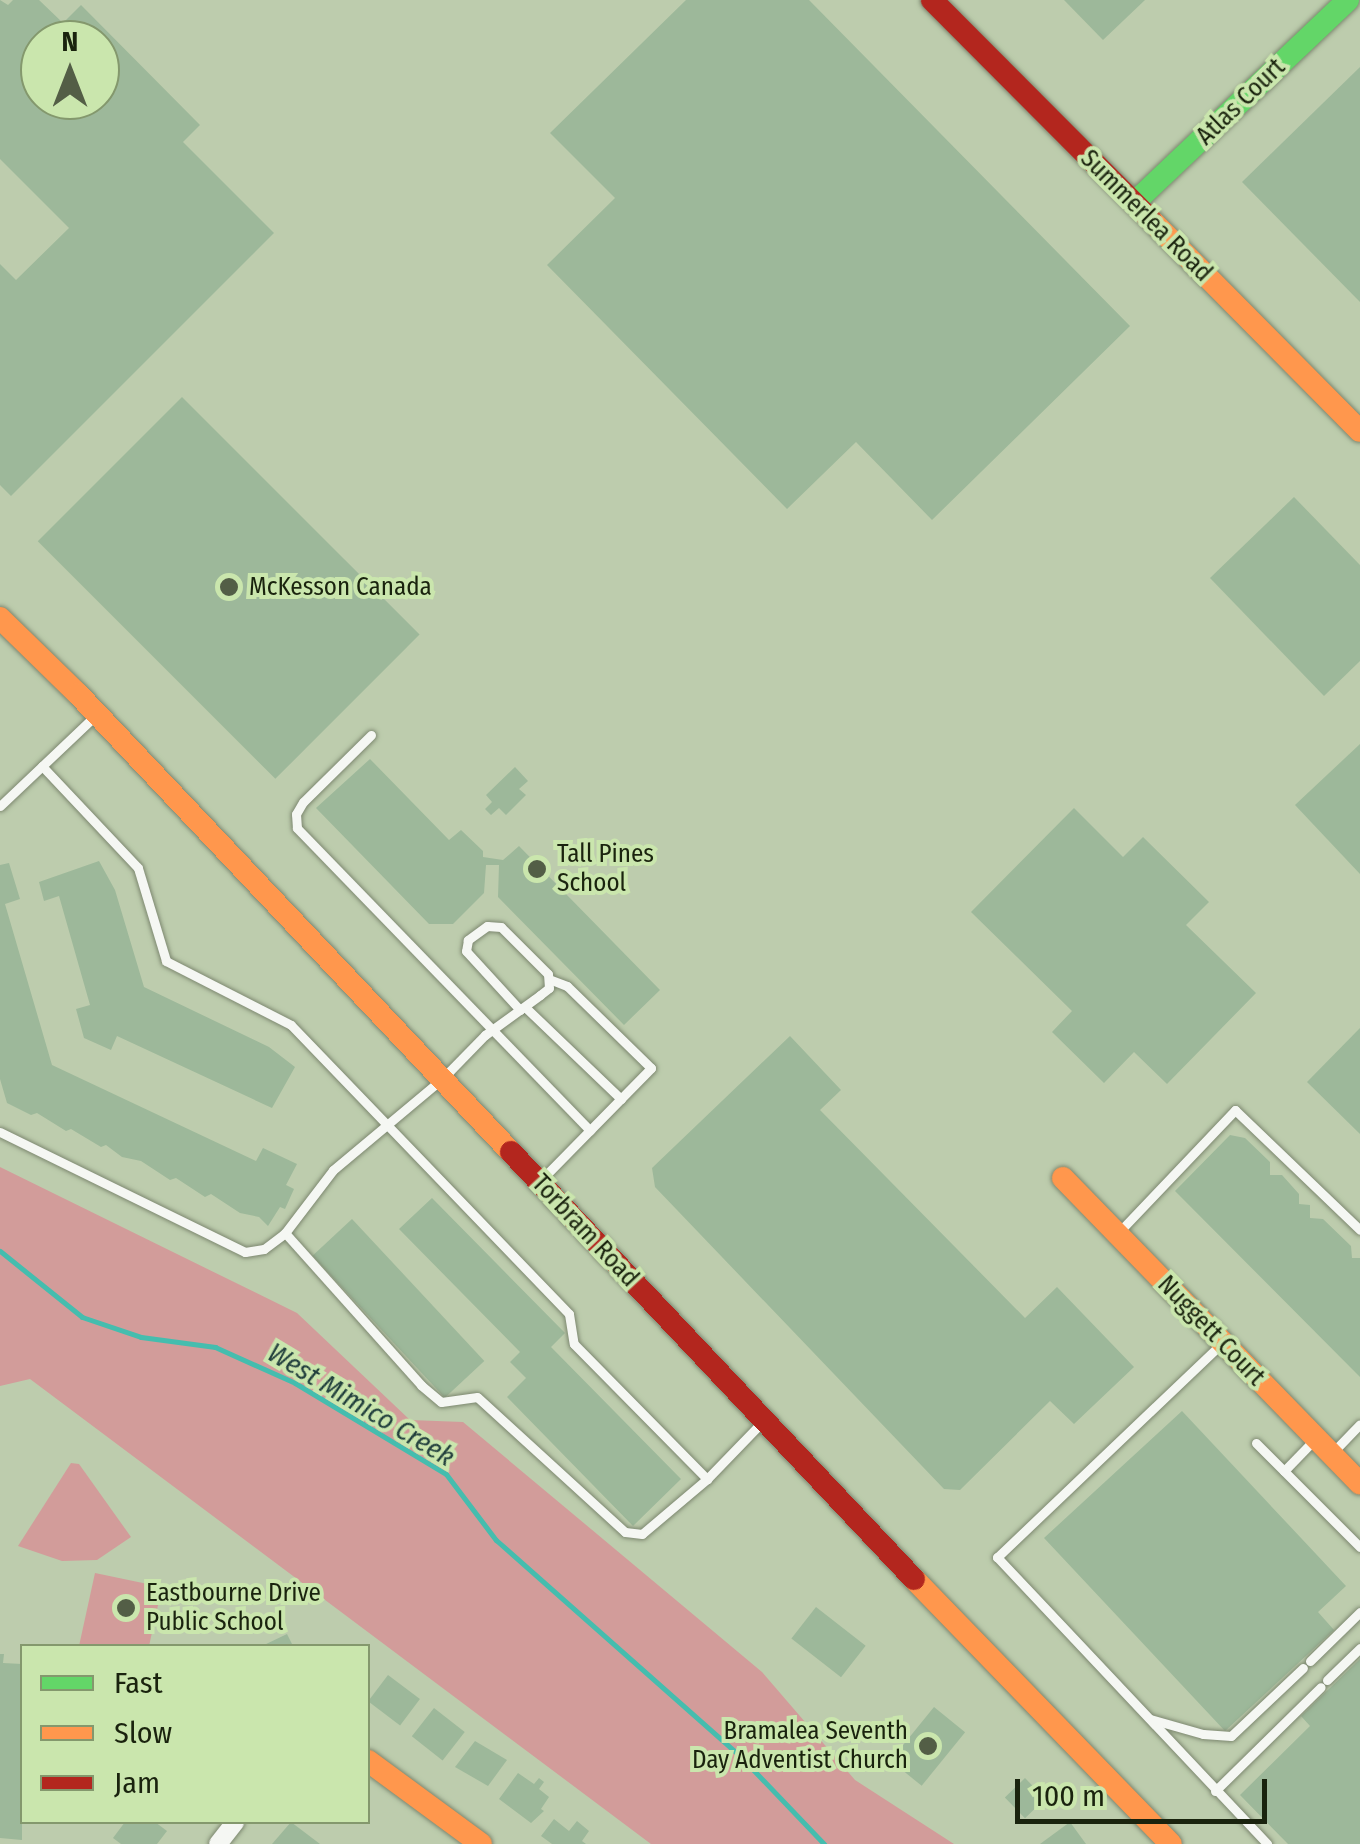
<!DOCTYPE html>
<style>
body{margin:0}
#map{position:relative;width:1360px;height:1844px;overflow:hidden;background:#bdccad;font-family:"Fira Sans Condensed",sans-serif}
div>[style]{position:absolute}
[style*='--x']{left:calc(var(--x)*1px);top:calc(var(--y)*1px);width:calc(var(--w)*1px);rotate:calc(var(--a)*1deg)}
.green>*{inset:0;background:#d29c9a}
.stream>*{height:5px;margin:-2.5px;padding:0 2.5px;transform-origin:2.5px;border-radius:2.5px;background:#45bdae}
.building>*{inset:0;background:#9db89a;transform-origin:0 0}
.roads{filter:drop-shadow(0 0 2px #7d8870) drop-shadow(0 0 2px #7d8870)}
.lane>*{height:9px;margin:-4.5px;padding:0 4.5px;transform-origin:4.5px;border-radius:4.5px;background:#f5f7f3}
.street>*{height:18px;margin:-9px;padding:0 9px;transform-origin:9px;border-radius:9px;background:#f5f7f3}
.fast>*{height:22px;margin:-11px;padding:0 11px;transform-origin:11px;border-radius:11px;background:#63d668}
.slow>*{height:22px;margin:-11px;padding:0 11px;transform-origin:11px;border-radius:11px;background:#ff974d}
.jam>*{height:22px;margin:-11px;padding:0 11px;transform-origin:11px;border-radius:11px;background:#b3261e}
.dots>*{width:28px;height:28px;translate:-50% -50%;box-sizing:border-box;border:5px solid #cae6ad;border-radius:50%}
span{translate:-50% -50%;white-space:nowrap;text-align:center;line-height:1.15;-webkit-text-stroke:8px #cae6ad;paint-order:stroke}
.street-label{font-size:25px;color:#1a230e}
.poi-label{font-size:25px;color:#1a230e}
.left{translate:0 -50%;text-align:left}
.right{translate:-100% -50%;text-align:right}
.water-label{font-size:28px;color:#22403d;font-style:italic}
.legend{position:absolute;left:20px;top:1644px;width:350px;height:180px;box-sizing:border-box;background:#cae6ad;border:2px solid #84986d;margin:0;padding:12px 18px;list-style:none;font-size:30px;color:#1a230e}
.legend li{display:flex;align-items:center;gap:20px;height:50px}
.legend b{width:50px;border:2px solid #84986d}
.north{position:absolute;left:20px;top:20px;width:100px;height:100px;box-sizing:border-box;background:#cae6ad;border:2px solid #84986d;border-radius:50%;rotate:0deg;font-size:28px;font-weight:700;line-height:40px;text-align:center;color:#1a230e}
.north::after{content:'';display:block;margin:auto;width:35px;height:45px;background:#535e46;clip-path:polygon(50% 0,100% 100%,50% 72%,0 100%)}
.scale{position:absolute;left:1015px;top:1779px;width:252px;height:45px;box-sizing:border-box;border:5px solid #1a230e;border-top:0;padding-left:12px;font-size:30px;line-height:35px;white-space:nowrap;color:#1a230e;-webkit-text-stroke:8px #cae6ad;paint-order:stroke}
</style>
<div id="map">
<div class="green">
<div style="clip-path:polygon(0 1167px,297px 1313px,410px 1420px,463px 1422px,762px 1672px,855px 1780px,954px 1844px,651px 1844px,30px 1379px,0 1386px)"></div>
<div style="clip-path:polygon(71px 1463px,79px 1464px,131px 1537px,97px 1560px,62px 1561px,18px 1546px)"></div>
<div style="clip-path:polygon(95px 1573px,162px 1587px,149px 1646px,79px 1646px)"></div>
</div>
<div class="stream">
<div style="--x:0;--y:1251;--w:105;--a:38.8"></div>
<div style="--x:82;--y:1317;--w:62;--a:18.7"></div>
<div style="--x:141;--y:1337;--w:75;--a:7.7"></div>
<div style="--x:215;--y:1347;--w:88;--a:24.2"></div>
<div style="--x:295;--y:1383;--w:176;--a:31.1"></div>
<div style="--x:446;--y:1474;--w:83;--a:52.9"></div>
<div style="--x:496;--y:1540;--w:326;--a:41.5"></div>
<div style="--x:740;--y:1756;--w:122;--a:46.3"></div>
</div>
<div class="building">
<div style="clip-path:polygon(evenodd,0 0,8px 5px,13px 0,39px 0,63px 23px,81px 5px,200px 125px,183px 142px,274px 233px,11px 496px,0 485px,0 264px,16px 280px,69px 228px,0 159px,0 0,40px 40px,100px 40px,100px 100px,40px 100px,40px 40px)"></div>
<div style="clip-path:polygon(686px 0,809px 0,1130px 326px,932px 520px,856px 442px,787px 509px,547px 265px,615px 198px,550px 133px)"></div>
<div style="clip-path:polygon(1064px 0,1145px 0,1103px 40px)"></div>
<div style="clip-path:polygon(1360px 67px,1360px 302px,1242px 182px)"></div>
<div style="left:182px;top:397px;width:336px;height:204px;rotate:45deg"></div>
<div style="clip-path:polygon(1294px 497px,1360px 565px,1360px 661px,1324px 696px,1210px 578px)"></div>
<div style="clip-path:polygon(1360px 744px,1360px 874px,1295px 805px)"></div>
<div style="clip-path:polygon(370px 759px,449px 840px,461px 830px,483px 851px,483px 857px,503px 860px,519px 846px,660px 990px,624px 1025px,498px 897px,499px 865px,486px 865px,484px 893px,453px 924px,429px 924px,316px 808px)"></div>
<div style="clip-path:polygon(515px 767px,528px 781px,519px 789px,526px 795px,506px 815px,499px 808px,491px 815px,485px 809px,492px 802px,486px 795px)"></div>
<div style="clip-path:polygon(1074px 808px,1123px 857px,1143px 837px,1209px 902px,1186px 925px,1256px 993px,1167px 1084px,1134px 1052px,1104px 1083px,1052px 1032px,1072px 1011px,971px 912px)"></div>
<div style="clip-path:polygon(99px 861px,115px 890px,144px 987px,269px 1047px,295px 1067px,272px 1108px,117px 1036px,111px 1050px,84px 1038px,76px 1009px,90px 1005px,59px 896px,44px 901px,39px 882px)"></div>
<div style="clip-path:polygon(9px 863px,20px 899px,5px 904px,52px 1065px,256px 1161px,263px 1148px,297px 1164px,286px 1185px,294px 1189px,285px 1209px,280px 1207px,268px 1226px,259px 1217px,240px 1213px,211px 1194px,205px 1197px,176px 1178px,170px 1180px,141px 1161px,122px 1157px,106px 1145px,101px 1147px,71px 1129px,66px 1131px,37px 1113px,31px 1115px,7px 1103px,0 1079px,0 865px)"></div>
<div style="clip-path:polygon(1360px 1028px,1360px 1134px,1307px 1082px)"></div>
<div style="clip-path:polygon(790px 1036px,841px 1090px,820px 1110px,1025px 1318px,1057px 1287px,1134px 1367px,1074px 1424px,1050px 1401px,960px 1490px,944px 1489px,655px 1187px,652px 1168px)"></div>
<div style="clip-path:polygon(1230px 1135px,1245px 1138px,1270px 1162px,1270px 1175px,1282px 1175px,1299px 1194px,1299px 1204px,1310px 1205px,1310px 1218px,1323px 1219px,1351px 1246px,1352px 1258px,1360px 1258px,1360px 1377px,1175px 1191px)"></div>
<div style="clip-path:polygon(432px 1198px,565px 1333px,551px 1347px,681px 1479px,633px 1526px,507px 1397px,526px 1378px,510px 1362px,520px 1352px,399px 1229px)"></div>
<div style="left:352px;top:1219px;width:194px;height:54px;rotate:47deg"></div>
<div style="clip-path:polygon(1182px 1411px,1346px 1586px,1318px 1612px,1334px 1630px,1225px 1731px,1044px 1538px)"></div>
<div style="left:816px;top:1607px;width:63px;height:40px;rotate:38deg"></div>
<div style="clip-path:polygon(287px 1634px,293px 1646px,262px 1646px)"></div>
<div style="clip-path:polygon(0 1654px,4px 1654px,3px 1663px,22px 1664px,22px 1840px,0 1838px)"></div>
<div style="clip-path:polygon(1360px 1659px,1360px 1844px,1288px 1844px,1240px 1795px,1310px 1726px,1301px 1716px)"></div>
<div style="left:388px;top:1675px;width:40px;height:33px;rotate:37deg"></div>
<div style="left:934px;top:1707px;width:40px;height:69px;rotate:39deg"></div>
<div style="left:434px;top:1708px;width:39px;height:36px;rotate:38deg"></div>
<div style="clip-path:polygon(475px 1741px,507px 1760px,488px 1786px,455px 1767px)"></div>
<div style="clip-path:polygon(518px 1773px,534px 1784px,539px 1778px,544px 1782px,539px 1789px,549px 1797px,541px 1809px,544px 1811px,531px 1823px,499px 1799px)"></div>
<div style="left:1025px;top:1778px;width:29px;height:28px;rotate:46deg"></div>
<div style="clip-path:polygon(554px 1819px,569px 1831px,577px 1821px,589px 1831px,582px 1841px,586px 1844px,552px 1844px,541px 1836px)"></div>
<div style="clip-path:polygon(125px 1822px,155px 1822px,167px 1831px,157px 1844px,121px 1844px,113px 1838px)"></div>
<div style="clip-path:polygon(291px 1822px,320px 1844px,272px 1844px)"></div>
<div style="clip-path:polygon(1070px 1822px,1086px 1844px,1040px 1844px)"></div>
</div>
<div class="roads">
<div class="lane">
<div style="--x:371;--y:735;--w:95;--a:135.4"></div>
<div style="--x:303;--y:802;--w:14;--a:120"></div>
<div style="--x:296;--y:814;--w:14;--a:86"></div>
<div style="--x:297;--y:828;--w:421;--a:45.9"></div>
<div style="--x:42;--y:766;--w:140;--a:46.7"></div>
<div style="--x:138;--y:868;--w:97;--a:73.2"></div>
<div style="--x:166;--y:961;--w:140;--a:27.1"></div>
<div style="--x:291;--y:1025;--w:401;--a:46.1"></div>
<div style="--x:569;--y:1314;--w:30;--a:81"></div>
<div style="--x:574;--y:1344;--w:190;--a:45.4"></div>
<div style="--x:707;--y:1479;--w:85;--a:139.8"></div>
<div style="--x:642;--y:1534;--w:17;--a:-173"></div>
<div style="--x:625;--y:1532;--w:200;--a:-137.6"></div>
<div style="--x:477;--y:1397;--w:36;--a:172"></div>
<div style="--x:441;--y:1402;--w:26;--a:-140"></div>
<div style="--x:421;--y:1385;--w:204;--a:-131.8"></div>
<div style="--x:0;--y:806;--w:132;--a:-43.5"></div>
<div style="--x:525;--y:1007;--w:133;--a:43.8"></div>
<div style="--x:0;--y:1132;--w:273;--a:26.1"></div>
<div style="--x:245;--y:1252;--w:19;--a:-9"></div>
<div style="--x:264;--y:1249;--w:26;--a:-37"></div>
<div style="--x:285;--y:1233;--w:79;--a:-52.7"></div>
<div style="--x:333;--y:1170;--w:142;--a:-39.9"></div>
<div style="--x:442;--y:1079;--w:62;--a:-45.7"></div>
<div style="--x:485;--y:1035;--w:68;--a:-36"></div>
<div style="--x:540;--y:995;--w:11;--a:-38"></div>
<div style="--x:549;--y:988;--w:14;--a:-94"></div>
<div style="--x:548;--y:974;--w:66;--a:-135"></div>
<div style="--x:501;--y:927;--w:14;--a:-176"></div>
<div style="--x:487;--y:926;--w:24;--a:144"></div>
<div style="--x:468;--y:940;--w:11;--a:100"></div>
<div style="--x:466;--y:951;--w:80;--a:47.5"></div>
<div style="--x:541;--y:1180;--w:157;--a:-45.5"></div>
<div style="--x:651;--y:1068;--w:117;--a:-135.7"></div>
<div style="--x:567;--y:986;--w:17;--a:-159"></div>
<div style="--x:1118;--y:1233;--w:170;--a:-46.4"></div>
<div style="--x:1235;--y:1110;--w:173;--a:43.8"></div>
<div style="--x:1220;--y:1345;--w:308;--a:136.4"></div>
<div style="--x:997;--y:1557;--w:394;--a:46.7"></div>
<div style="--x:1256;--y:1443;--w:147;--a:45"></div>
<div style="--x:1334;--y:1451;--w:37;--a:-46"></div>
<div style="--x:1284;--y:1471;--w:43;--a:-45.9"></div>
<div style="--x:707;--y:1479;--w:82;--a:-46"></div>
<div style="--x:1310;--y:1661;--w:70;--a:-44.4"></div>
<div style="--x:1327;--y:1680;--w:46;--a:-44.1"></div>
<div style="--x:1150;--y:1719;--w:55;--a:15.8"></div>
<div style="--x:1203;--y:1734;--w:28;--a:4"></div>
<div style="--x:1231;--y:1736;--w:99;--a:-43.4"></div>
<div style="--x:1215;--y:1791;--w:148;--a:-44.5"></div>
</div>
<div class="street">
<div style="--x:218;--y:1844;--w:28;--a:-52"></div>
</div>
<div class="fast">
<div style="--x:1134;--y:203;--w:295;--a:-43.5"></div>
</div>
<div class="slow">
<div style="--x:1150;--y:219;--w:298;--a:45.3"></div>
<div style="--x:0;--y:618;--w:109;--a:44.3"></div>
<div style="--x:78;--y:694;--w:630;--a:46.61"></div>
<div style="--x:1063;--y:1178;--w:426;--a:45.8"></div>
<div style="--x:914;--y:1579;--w:369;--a:45.9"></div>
<div style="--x:368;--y:1761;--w:140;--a:36.3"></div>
</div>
<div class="jam">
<div style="--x:932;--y:0;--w:309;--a:45.1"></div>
<div style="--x:511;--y:1152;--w:587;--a:46.66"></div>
</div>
</div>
<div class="dots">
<div style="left:229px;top:587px;background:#535e46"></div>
<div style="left:537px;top:869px;background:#535e46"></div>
<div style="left:126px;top:1608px;background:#535e46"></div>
<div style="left:928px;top:1746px;background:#535e46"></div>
</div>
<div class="street-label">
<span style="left:1241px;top:102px;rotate:-44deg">Atlas Court</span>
<span style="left:1146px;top:216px;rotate:45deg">Summerlea Road</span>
<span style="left:585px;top:1231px;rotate:47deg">Torbram Road</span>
<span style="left:1211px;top:1331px;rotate:46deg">Nuggett Court</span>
</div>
<div class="poi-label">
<span class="left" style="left:249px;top:587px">McKesson Canada</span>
<span class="left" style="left:557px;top:869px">Tall Pines<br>School</span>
<span class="left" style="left:146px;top:1608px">Eastbourne Drive<br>Public School</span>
<span class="right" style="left:908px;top:1746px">Bramalea Seventh<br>Day Adventist Church</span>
</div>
<div class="water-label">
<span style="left:361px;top:1405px;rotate:31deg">West Mimico Creek</span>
</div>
<ul class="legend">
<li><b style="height:12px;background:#63d668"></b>Fast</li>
<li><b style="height:12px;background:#ff974d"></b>Slow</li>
<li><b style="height:12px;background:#b3261e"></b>Jam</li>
</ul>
<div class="north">N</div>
<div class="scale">100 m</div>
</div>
